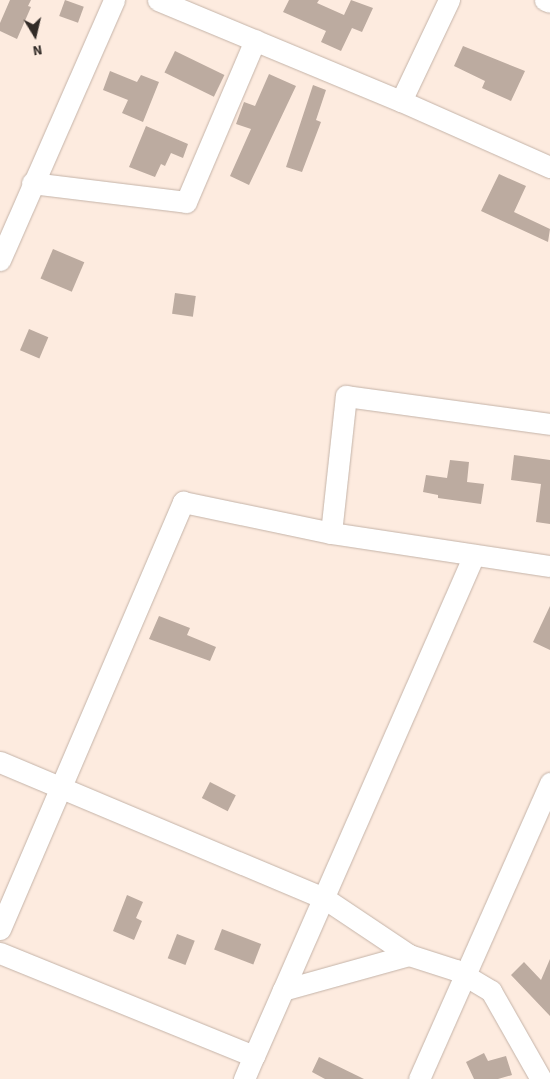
<!DOCTYPE html>
<style>
body{margin:0}
#map{position:relative;width:550px;height:1079px;overflow:hidden;background:#fdebdf;font-family:"Source Sans 3",sans-serif}
div>[style]{position:absolute}
[style*='--x']{left:calc(var(--x)*1px);top:calc(var(--y)*1px);width:calc(var(--w)*1px);rotate:calc(var(--a)*1deg)}
.building>*{inset:0;background:#bcaba0;transform-origin:0 0}
.roads{filter:drop-shadow(0 0 1px #c4b3a8) drop-shadow(0 0 1px #c4b3a8)}
.minor>*{height:21px;margin:-10.5px;padding:0 10.5px;transform-origin:10.5px;border-radius:10.5px;background:#fff}
span{translate:-50% -50%;white-space:nowrap;text-align:center;line-height:1.15;-webkit-text-stroke:5px #fdebdf;paint-order:stroke}
.north{position:absolute;left:10px;top:10px;width:50px;height:50px;-webkit-text-stroke:4px #fdebdf;paint-order:stroke;rotate:171deg;font-size:14px;font-weight:700;line-height:20px;text-align:center;color:#322b27}
.north::after{content:'';display:block;margin:auto;width:18px;height:22px;background:#322b27;clip-path:polygon(50% 0,100% 100%,50% 72%,0 100%)}
</style>
<div id="map">
<div class="building">
<div style="clip-path:polygon(10px 0,31px 0,28px 6px,31px 7px,17px 39px,0 31px,0 23px)"></div>
<div style="left:65px;top:0;width:20px;height:17px;rotate:20deg"></div>
<div style="clip-path:polygon(289px 0,319px 0,317px 3px,344px 15px,351px 0,373px 8px,362px 32px,352px 28px,341px 51px,321px 42px,326px 31px,283px 12px)"></div>
<div style="clip-path:polygon(463px 46px,525px 71px,511px 101px,482px 88px,485px 81px,454px 66px)"></div>
<div style="left:175px;top:51px;width:55px;height:24px;rotate:26deg"></div>
<div style="clip-path:polygon(110px 71px,137px 82px,141px 75px,159px 82px,143px 122px,122px 113px,128px 100px,103px 90px)"></div>
<div style="clip-path:polygon(269px 74px,296px 86px,249px 185px,230px 176px,251px 129px,236px 124px,244px 102px,255px 106px)"></div>
<div style="clip-path:polygon(313px 85px,326px 90px,316px 120px,321px 122px,302px 172px,286px 167px)"></div>
<div style="clip-path:polygon(146px 126px,188px 144px,183px 158px,171px 153px,165px 166px,161px 164px,155px 177px,129px 167px)"></div>
<div style="clip-path:polygon(499px 174px,526px 186px,514px 212px,550px 229px,548px 242px,481px 211px)"></div>
<div style="left:53px;top:249px;width:34px;height:32px;rotate:23deg"></div>
<div style="left:175px;top:293px;width:21px;height:21px;rotate:8deg"></div>
<div style="left:29px;top:329px;width:21px;height:23px;rotate:23deg"></div>
<div style="clip-path:polygon(514px 455px,550px 460px,550px 524px,536px 522px,541px 484px,511px 480px)"></div>
<div style="clip-path:polygon(450px 460px,469px 462px,467px 482px,484px 484px,481px 504px,438px 498px,438px 495px,423px 492px,426px 475px,447px 478px)"></div>
<div style="clip-path:polygon(550px 606px,550px 650px,533px 642px)"></div>
<div style="clip-path:polygon(159px 616px,190px 628px,187px 635px,216px 647px,210px 661px,149px 639px)"></div>
<div style="left:210px;top:782px;width:29px;height:18px;rotate:27deg"></div>
<div style="clip-path:polygon(127px 895px,143px 902px,136px 918px,142px 921px,134px 940px,113px 931px)"></div>
<div style="left:222px;top:929px;width:42px;height:22px;rotate:21deg"></div>
<div style="left:177px;top:934px;width:19px;height:26px;rotate:21deg"></div>
<div style="clip-path:polygon(550px 959px,550px 1016px,511px 975px,524px 962px,541px 980px)"></div>
<div style="clip-path:polygon(484px 1053px,488px 1061px,506px 1056px,512px 1075px,498px 1079px,474px 1079px,466px 1062px)"></div>
<div style="clip-path:polygon(319px 1057px,364px 1079px,325px 1079px,312px 1072px)"></div>
</div>
<div class="roads">
<div class="minor">
<div style="--x:158;--y:0;--w:263;--a:22.6"></div>
<div style="--x:401;--y:101;--w:163;--a:23.9"></div>
<div style="--x:545;--y:0;--w:5;--a:22"></div>
<div style="--x:401;--y:101;--w:112;--a:-64.6"></div>
<div style="--x:32;--y:183;--w:155;--a:7"></div>
<div style="--x:186;--y:202;--w:176;--a:-66.9"></div>
<div style="--x:0;--y:260;--w:284;--a:-66.3"></div>
<div style="--x:331;--y:533;--w:138;--a:-83.8"></div>
<div style="--x:346;--y:396;--w:206;--a:7.8"></div>
<div style="--x:0;--y:762;--w:351;--a:22.8"></div>
<div style="--x:324;--y:898;--w:102;--a:33.8"></div>
<div style="--x:0;--y:929;--w:465;--a:-66.8"></div>
<div style="--x:183;--y:502;--w:151;--a:11.8"></div>
<div style="--x:331;--y:533;--w:221;--a:8.6"></div>
<div style="--x:0;--y:953;--w:274;--a:22.1"></div>
<div style="--x:254;--y:1056;--w:72;--a:-66.3"></div>
<div style="--x:283;--y:990;--w:131;--a:-15.5"></div>
<div style="--x:409;--y:955;--w:49;--a:17.7"></div>
<div style="--x:456;--y:970;--w:41;--a:31"></div>
<div style="--x:491;--y:991;--w:101;--a:60.4"></div>
<div style="--x:283;--y:990;--w:475;--a:-66.3"></div>
<div style="--x:244;--y:1079;--w:25;--a:-67"></div>
<div style="--x:419;--y:1079;--w:324;--a:-66.1"></div>
</div>
</div>
<div class="north">N</div>
</div>
